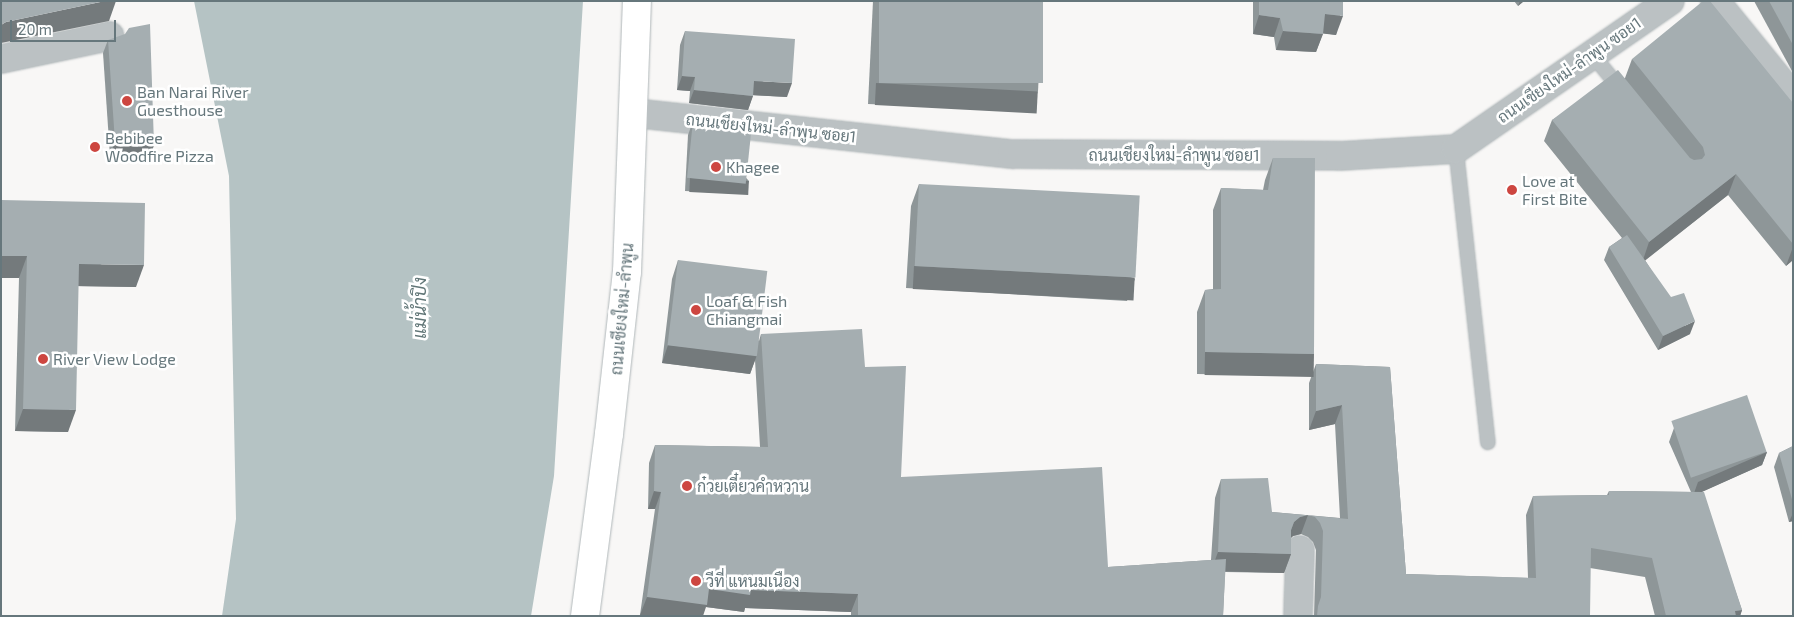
<!DOCTYPE html>
<meta charset="utf-8">
<style>
body{margin:0}
#map{position:relative;width:1794px;height:617px;overflow:hidden;background:#f8f7f6;font-family:"Exo 2",Sarabun,sans-serif}
div>[style]{position:absolute}
[style*='--x']{left:calc(var(--x)*1px);top:calc(var(--y)*1px);width:calc(var(--w)*1px);rotate:calc(var(--a)*1deg)}
.water>*{inset:0;background:#b5c3c4}
.roads{filter:drop-shadow(0 0 1px #b0b7b9) drop-shadow(0 0 1px #b0b7b9)}
.service>*{height:14px;margin:-7px;padding:0 7px;transform-origin:7px;border-radius:7px;background:#bbc1c3}
.minor>*{height:28px;margin:-14px;padding:0 14px;transform-origin:14px;border-radius:14px;background:#bbc1c3}
.secondary>*{height:28px;margin:-14px;padding:0 14px;transform-origin:14px;border-radius:14px;background:#fff}
.wall>*{inset:0;background:#8e9698}
.shaded-wall>*{inset:0;background:#747a7c;transform-origin:0 0}
.building>*{inset:0;background:#a5aeb1;transform-origin:0 0}
.dots>*{width:14px;height:14px;translate:-50% -50%;box-sizing:border-box;border:2px solid #fff;border-radius:50%}
span{translate:-50% -50%;white-space:nowrap;text-align:center;line-height:1.15;-webkit-text-stroke:5px #fff;paint-order:stroke}
.street-label{font-size:16px;color:#66777c}
.poi-label{font-size:16px;color:#66777c}
.left{translate:0 -50%;text-align:left}
.water-label{font-size:18px;color:#617677;font-style:italic}
.frame{position:absolute;inset:0;border:2px solid #66777c;pointer-events:none}
.scale{position:absolute;left:10px;top:20px;width:106px;height:22px;box-sizing:border-box;border:2px solid #66777c;border-top:0;padding-left:6px;font-size:15px;line-height:18px;white-space:nowrap;color:#66777c;-webkit-text-stroke:4px #fff;paint-order:stroke}
</style>
<div id="map">
<div class="water">
<div style="clip-path:polygon(194px 1px,583px 1px,554px 476px,531px 616px,222px 616px,236px 519px,229px 176px)"></div>
</div>
<div class="roads">
<div class="service">
<div style="--x:1592;--y:54;--w:48;--a:51"></div>
<div style="--x:1456;--y:149;--w:295;--a:83.8"></div>
</div>
<div class="minor">
<div style="--x:1715;--y:1;--w:124;--a:50.9"></div>
<div style="--x:1;--y:59;--w:111;--a:-11.9"></div>
<div style="--x:634;--y:113;--w:380;--a:6.2"></div>
<div style="--x:1012;--y:154;--w:328;--a:0.3"></div>
<div style="--x:1340;--y:156;--w:116;--a:-3.5"></div>
<div style="--x:1456;--y:149;--w:260;--a:-34.7"></div>
<div style="--x:1298;--y:616;--w:66;--a:-88.3"></div>
</div>
<div class="secondary">
<div style="--x:585;--y:616;--w:184;--a:-82.5"></div>
<div style="--x:609;--y:434;--w:163;--a:-83.7"></div>
<div style="--x:627;--y:272;--w:271;--a:-87.9"></div>
</div>
</div>
<div class="wall">
<div style="clip-path:polygon(873px 1px,1043px 1px,1038px 91px,1031px 111px,868px 104px)"></div>
<div style="clip-path:polygon(1253px 1px,1343px 1px,1336px 35px,1323px 33px,1316px 52px,1276px 50px,1274px 37px,1253px 34px)"></div>
<div style="clip-path:polygon(1514px 1px,1524px 1px,1518px 6px)"></div>
<div style="clip-path:polygon(1754px 1px,1793px 1px,1793px 72px,1792px 71px)"></div>
<div style="clip-path:polygon(685px 31px,787px 97px,753px 95px,748px 110px,689px 103px,690px 91px,677px 90px,680px 45px)"></div>
<div style="clip-path:polygon(108px 40px,154px 145px,149px 159px,110px 156px,103px 53px)"></div>
<div style="clip-path:polygon(1632px 59px,1793px 103px,1793px 260px,1786px 266px,1728px 195px,1645px 260px,1690px 334px,1658px 350px,1604px 260px,1609px 247px,1622px 238px,1544px 141px,1552px 120px,1625px 78px)"></div>
<div style="clip-path:polygon(693px 121px,749px 181px,744px 194px,685px 191px,688px 135px)"></div>
<div style="clip-path:polygon(1273px 158px,1314px 354px,1306px 376px,1197px 374px,1197px 312px,1205px 290px,1213px 289px,1213px 210px,1221px 188px,1263px 190px,1265px 180px)"></div>
<div style="clip-path:polygon(919px 184px,1135px 279px,1127px 301px,906px 288px,911px 206px)"></div>
<div style="clip-path:polygon(1px 200px,136px 287px,78px 286px,68px 432px,15px 431px,19px 278px,1px 278px)"></div>
<div style="clip-path:polygon(678px 260px,759px 341px,761px 334px,865px 367px,901px 477px,1108px 567px,1211px 560px,1215px 498px,1221px 479px,1272px 512px,1340px 518px,1335px 424px,1309px 430px,1309px 383px,1316px 364px,1390px 367px,1406px 574px,1528px 578px,1526px 515px,1533px 496px,1607px 495px,1609px 491px,1691px 492px,1669px 442px,1674px 428px,1767px 452px,1762px 465px,1701px 492px,1742px 610px,1740px 616px,1655px 616px,1645px 577px,1590px 568px,1590px 616px,1314px 616px,1316px 550px,1313px 542px,1308px 537px,1301px 534px,1293px 536px,1291px 538px,1291px 554px,1284px 573px,1225px 572px,1223px 616px,851px 616px,851px 612px,745px 608px,744px 612px,706px 607px,640px 615px,655px 509px,648px 509px,649px 463px,655px 445px,760px 447px,755px 360px,750px 374px,662px 363px,672px 279px)"></div>
<div style="clip-path:polygon(1793px 446px,1793px 521px,1789px 522px,1774px 467px,1779px 453px)"></div>
</div>
<div class="shaded-wall">
<div style="clip-path:polygon(105px 1px,116px 1px,109px 21px,1px 43px,1px 25px,6px 22px)"></div>
<div style="clip-path:polygon(1520px 1px,1524px 1px,1518px 6px)"></div>
<div style="clip-path:polygon(1325px 14px,1343px 16px,1336px 35px,1318px 33px)"></div>
<div style="clip-path:polygon(1259px 15px,1280px 18px,1274px 37px,1253px 34px)"></div>
<div style="clip-path:polygon(1283px 31px,1323px 34px,1316px 52px,1276px 50px)"></div>
<div style="clip-path:polygon(682px 76px,695px 77px,690px 91px,677px 90px)"></div>
<div style="clip-path:polygon(754px 81px,792px 83px,787px 97px,749px 95px)"></div>
<div style="left:876px;top:83px;width:162px;height:22px;rotate:3deg"></div>
<div style="clip-path:polygon(694px 90px,753px 96px,748px 110px,689px 103px)"></div>
<div style="clip-path:polygon(115px 142px,154px 145px,149px 159px,110px 156px)"></div>
<div style="clip-path:polygon(1736px 174px,1728px 195px,1642px 263px,1649px 242px)"></div>
<div style="left:690px;top:178px;width:59px;height:14px;rotate:3deg"></div>
<div style="clip-path:polygon(1793px 247px,1793px 260px,1786px 266px)"></div>
<div style="clip-path:polygon(1px 256px,27px 256px,19px 278px,1px 278px)"></div>
<div style="clip-path:polygon(79px 264px,144px 265px,136px 287px,71px 286px)"></div>
<div style="left:914px;top:266px;width:221px;height:23px;rotate:3deg"></div>
<div style="clip-path:polygon(1695px 321px,1690px 334px,1658px 350px,1663px 336px)"></div>
<div style="clip-path:polygon(668px 345px,757px 355px,750px 374px,662px 363px)"></div>
<div style="left:1205px;top:352px;width:109px;height:23px;rotate:1deg"></div>
<div style="clip-path:polygon(1342px 405px,1335px 424px,1309px 430px,1316px 411px)"></div>
<div style="clip-path:polygon(23px 409px,76px 410px,68px 432px,15px 431px)"></div>
<div style="clip-path:polygon(1767px 452px,1762px 465px,1693px 496px,1698px 482px)"></div>
<div style="clip-path:polygon(654px 491px,661px 492px,655px 509px,648px 509px)"></div>
<div style="clip-path:polygon(1793px 513px,1793px 521px,1789px 522px)"></div>
<div style="clip-path:polygon(1308px 515px,1301px 534px,1293px 536px,1287px 541px,1294px 522px,1300px 517px)"></div>
<div style="clip-path:polygon(1218px 552px,1291px 554px,1284px 573px,1211px 571px)"></div>
<div style="clip-path:polygon(709px 589px,751px 590px,858px 594px,851px 612px,745px 608px,744px 612px,706px 607px,703px 616px,650px 616px,640px 615px,647px 597px)"></div>
<div style="clip-path:polygon(1742px 610px,1740px 616px,1734px 616px,1735px 611px)"></div>
</div>
<div class="building">
<div style="clip-path:polygon(1px 1px,105px 1px,6px 22px,1px 25px)"></div>
<div style="left:879px;top:1px;width:164px;height:82px"></div>
<div style="clip-path:polygon(1259px 1px,1343px 1px,1343px 16px,1325px 14px,1323px 34px,1283px 31px,1280px 18px,1259px 15px)"></div>
<div style="clip-path:polygon(1703px 1px,1710px 1px,1793px 103px,1793px 244px,1736px 174px,1649px 242px,1552px 120px,1618px 70px,1690px 158px,1694px 160px,1702px 159px,1705px 155px,1703px 147px,1632px 59px)"></div>
<div style="clip-path:polygon(1769px 1px,1793px 1px,1793px 45px)"></div>
<div style="clip-path:polygon(150px 24px,154px 145px,115px 142px,108px 40px,125px 34px,129px 28px)"></div>
<div style="clip-path:polygon(685px 31px,795px 39px,792px 83px,754px 81px,753px 96px,694px 90px,695px 77px,682px 76px)"></div>
<div style="left:693px;top:121px;width:59px;height:57px;rotate:6deg"></div>
<div style="clip-path:polygon(1273px 158px,1315px 158px,1314px 354px,1205px 352px,1205px 290px,1221px 289px,1221px 188px,1268px 190px)"></div>
<div style="left:919px;top:184px;width:221px;height:82px;rotate:3deg"></div>
<div style="clip-path:polygon(1px 200px,145px 203px,144px 265px,79px 264px,76px 410px,23px 409px,27px 256px,1px 256px)"></div>
<div style="clip-path:polygon(1627px 235px,1671px 297px,1684px 293px,1695px 321px,1663px 336px,1609px 247px)"></div>
<div style="left:678px;top:260px;width:90px;height:86px;rotate:7deg"></div>
<div style="clip-path:polygon(862px 329px,865px 367px,906px 366px,901px 477px,1102px 467px,1108px 567px,1226px 559px,1223px 616px,858px 616px,858px 594px,751px 590px,750px 595px,709px 589px,707px 605px,647px 597px,661px 492px,654px 491px,655px 445px,768px 447px,761px 334px)"></div>
<div style="clip-path:polygon(1316px 364px,1390px 367px,1406px 574px,1536px 578px,1533px 496px,1609px 495px,1609px 491px,1704px 492px,1742px 610px,1735px 611px,1736px 616px,1666px 616px,1652px 558px,1591px 548px,1590px 616px,1317px 616px,1318px 606px,1321px 597px,1323px 531px,1320px 523px,1315px 517px,1308px 515px,1300px 517px,1294px 522px,1291px 530px,1291px 554px,1218px 552px,1221px 479px,1268px 478px,1272px 512px,1348px 519px,1342px 405px,1316px 411px)"></div>
<div style="left:1747px;top:395px;width:60px;height:80px;rotate:71deg"></div>
<div style="clip-path:polygon(1793px 446px,1793px 503px,1779px 453px)"></div>
</div>
<div class="dots">
<div style="left:127px;top:101px;background:#cd4640"></div>
<div style="left:95px;top:147px;background:#cd4640"></div>
<div style="left:716px;top:167px;background:#cd4640"></div>
<div style="left:1512px;top:190px;background:#cd4640"></div>
<div style="left:696px;top:310px;background:#cd4640"></div>
<div style="left:43px;top:359px;background:#cd4640"></div>
<div style="left:687px;top:486px;background:#cd4640"></div>
<div style="left:696px;top:581px;background:#cd4640"></div>
</div>
<div class="street-label">
<span style="left:1569px;top:70px;rotate:-35deg">ถนนเชียงใหม่-ลำพูน ซอย1</span>
<span style="left:771px;top:128px;rotate:6deg">ถนนเชียงใหม่-ลำพูน ซอย1</span>
<span style="left:1174px;top:155px">ถนนเชียงใหม่-ลำพูน ซอย1</span>
<span style="left:622px;top:309px;rotate:-85deg">ถนนเชียงใหม่-ลำพูน</span>
</div>
<div class="poi-label">
<span class="left" style="left:137px;top:101px">Ban Narai River<br>Guesthouse</span>
<span class="left" style="left:105px;top:147px">Bebibee<br>Woodfire Pizza</span>
<span class="left" style="left:726px;top:167px">Khagee</span>
<span class="left" style="left:1522px;top:190px">Love at<br>First Bite</span>
<span class="left" style="left:706px;top:310px">Loaf &amp; Fish<br>Chiangmai</span>
<span class="left" style="left:53px;top:359px">River View Lodge</span>
<span class="left" style="left:697px;top:486px">ก๋วยเตี๋ยวคำหวาน</span>
<span class="left" style="left:706px;top:581px">วีที่ แหนมเนือง</span>
</div>
<div class="water-label">
<span style="left:419px;top:308px;rotate:-90deg">แม่น้ำปิง</span>
</div>
<div class="frame"></div>
<div class="scale">20 m</div>
</div>
